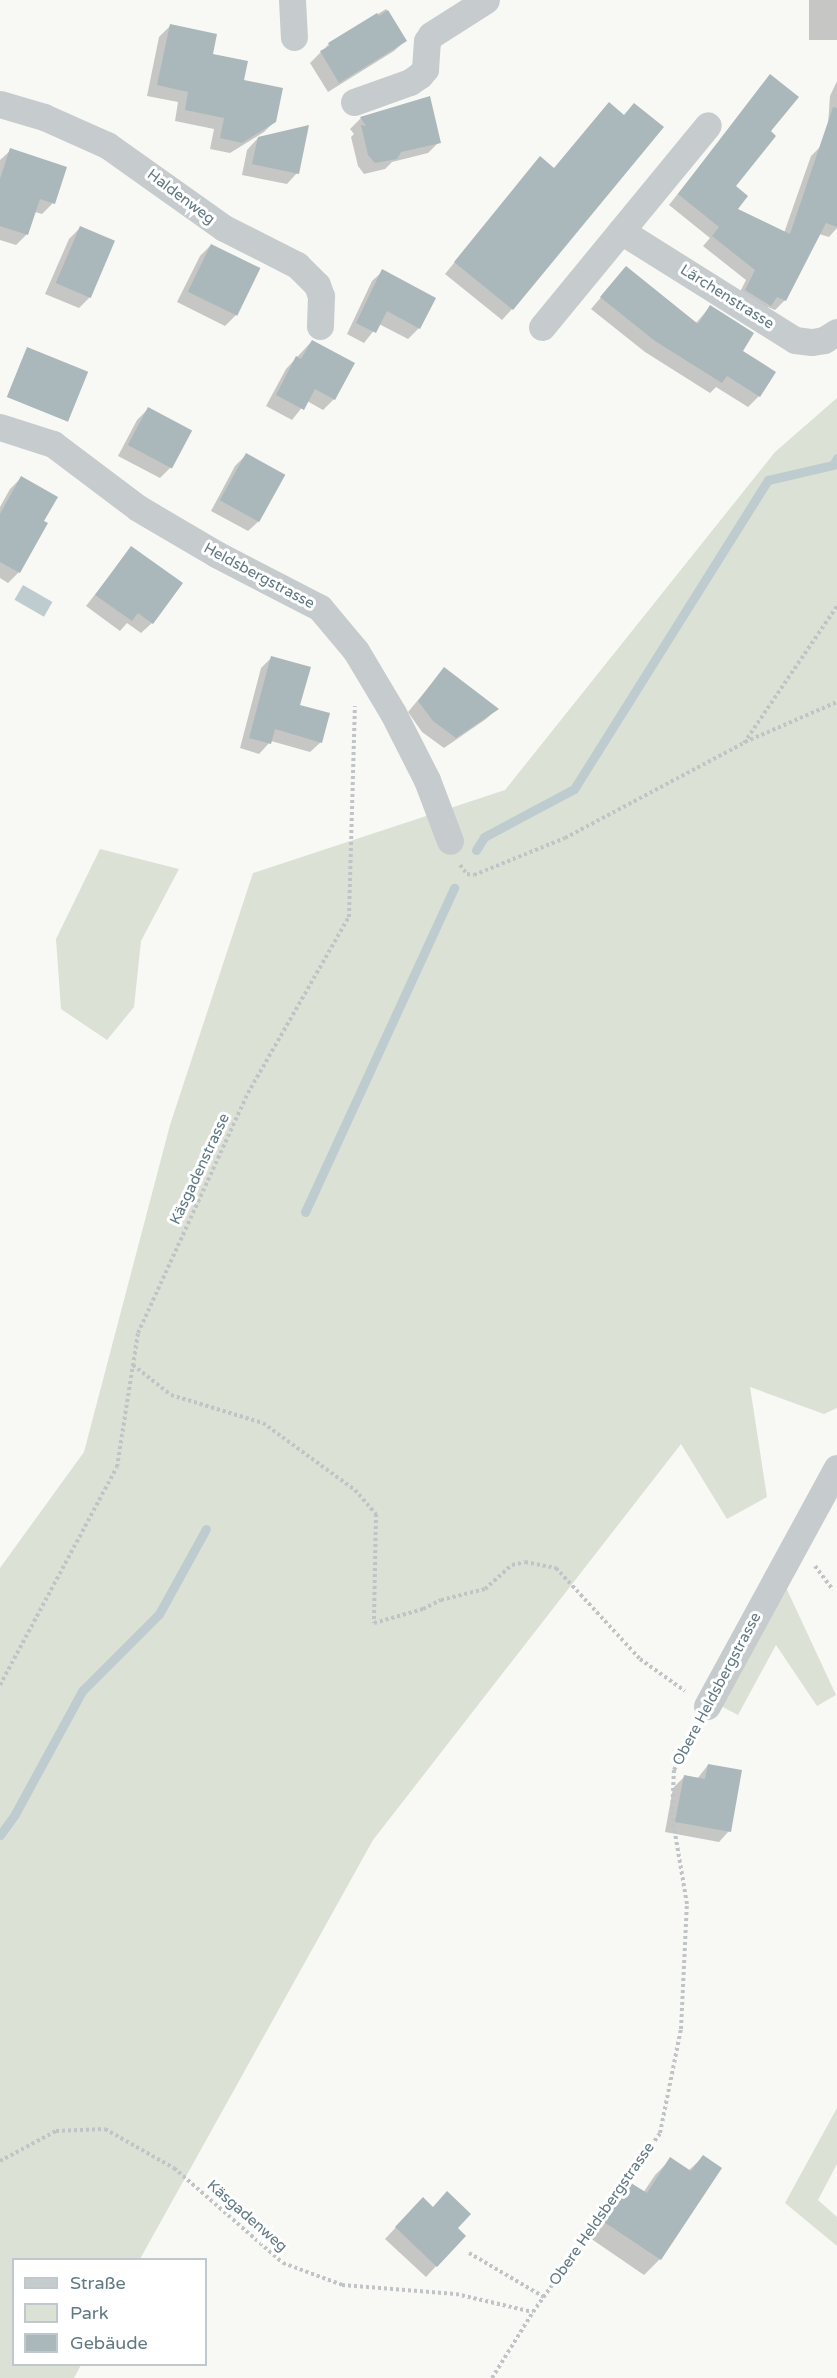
<!DOCTYPE html>
<meta charset="utf-8">
<style>
body{margin:0}
#map{position:relative;width:837px;height:2378px;overflow:hidden;background:#f8f8f5;font-family:"Varela Round",sans-serif}
div>[style]{position:absolute}
[style*='--x']{left:calc(var(--x)*1px);top:calc(var(--y)*1px);width:calc(var(--w)*1px);rotate:calc(var(--a)*1deg)}
.green>*{inset:0;background:#dbe1d5}
.water>*{inset:0;background:#becccf;transform-origin:0 0}
.shadow>*{inset:0;background:#0003;transform-origin:0 0}
.stream>*{height:9px;margin:-4.5px;padding:0 4.5px;transform-origin:4.5px;border-radius:4.5px;background:#becccf}
.building>*{inset:0;background:#abb8bb;transform-origin:0 0}
.path>*{height:4px;margin-top:-2px;transform-origin:0;background:repeating-linear-gradient(90deg,#c1c4c6 0 3px,transparent 0 6px)}
.minor>*{height:27px;margin:-13.5px;padding:0 13.5px;transform-origin:13.5px;border-radius:13.5px;background:#c6cbce}
span{translate:-50% -50%;white-space:nowrap;text-align:center;line-height:1.15;-webkit-text-stroke:6px #fff;paint-order:stroke}
.street-label{font-size:15px;color:#607983}
.legend{position:absolute;left:12px;top:2258px;width:195px;height:108px;box-sizing:border-box;background:#fff;border:2px solid #bfc9cd;margin:0;padding:8px 10px;list-style:none;font-size:18px;color:#607983}
.legend li{display:flex;align-items:center;gap:12px;height:30px}
.legend b{width:30px;border:2px solid #bfc9cd}
</style>
<div id="map">
<div class="green">
<div style="clip-path:polygon(837px 398px,837px 1408px,824px 1414px,750px 1387px,767px 1497px,727px 1519px,681px 1444px,373px 1840px,140px 2259px,14px 2260px,14px 2364px,81px 2365px,74px 2378px,0 2378px,0 1568px,84px 1452px,170px 1125px,253px 873px,505px 790px,775px 452px)"></div>
<div style="clip-path:polygon(100px 849px,179px 869px,141px 941px,134px 1007px,107px 1040px,61px 1009px,56px 939px)"></div>
<div style="clip-path:polygon(783px 1581px,836px 1695px,817px 1706px,776px 1645px,738px 1715px,717px 1704px)"></div>
<div style="clip-path:polygon(837px 2108px,837px 2164px,818px 2200px,837px 2217px,837px 2246px,785px 2203px)"></div>
</div>
<div class="water">
<div style="left:23px;top:585px;width:34px;height:17px;rotate:30deg"></div>
</div>
<div class="shadow">
<div style="left:809px;top:0;width:28px;height:40px"></div>
<div style="clip-path:polygon(386px 9px,405px 41px,394px 51px,328px 92px,310px 63px,329px 44px)"></div>
<div style="clip-path:polygon(170px 26px,242px 81px,275px 121px,264px 132px,230px 153px,210px 149px,214px 129px,175px 121px,178px 102px,147px 96px,159px 37px)"></div>
<div style="clip-path:polygon(770px 76px,769px 131px,733px 186px,736px 209px,784px 233px,811px 156px,821px 146px,837px 151px,837px 228px,829px 237px,819px 234px,785px 300px,775px 310px,768px 307px,760px 315px,736px 300px,746px 280px,703px 246px,710px 238px,669px 205px)"></div>
<div style="clip-path:polygon(837px 81px,837px 140px,827px 140px,830px 96px)"></div>
<div style="clip-path:polygon(361px 118px,439px 142px,428px 153px,392px 162px,385px 169px,364px 174px,358px 166px,351px 137px,354px 134px,350px 129px)"></div>
<div style="clip-path:polygon(258px 138px,297px 173px,287px 184px,242px 175px,247px 150px)"></div>
<div style="clip-path:polygon(11px 150px,53px 203px,42px 214px,35px 212px,27px 234px,16px 245px,0 240px,0 160px)"></div>
<div style="clip-path:polygon(540px 158px,553px 169px,512px 309px,502px 320px,445px 274px)"></div>
<div style="clip-path:polygon(80px 228px,90px 297px,79px 308px,45px 294px,69px 239px)"></div>
<div style="clip-path:polygon(211px 245px,236px 315px,225px 326px,177px 302px,200px 256px)"></div>
<div style="clip-path:polygon(626px 268px,695px 324px,710px 307px,741px 351px,759px 396px,748px 407px,716px 387px,710px 393px,645px 352px,591px 309px)"></div>
<div style="clip-path:polygon(383px 271px,419px 328px,408px 339px,379px 324px,364px 343px,347px 334px,372px 281px)"></div>
<div style="clip-path:polygon(312px 341px,334px 399px,323px 410px,307px 401px,292px 420px,266px 406px,286px 369px)"></div>
<div style="clip-path:polygon(148px 409px,171px 467px,160px 478px,118px 456px,137px 420px)"></div>
<div style="clip-path:polygon(246px 455px,259px 521px,248px 531px,211px 511px,235px 466px)"></div>
<div style="clip-path:polygon(21px 478px,42px 522px,46px 523px,19px 572px,8px 583px,0 578px,0 507px,10px 489px)"></div>
<div style="clip-path:polygon(131px 548px,152px 623px,141px 633px,127px 623px,120px 631px,86px 606px)"></div>
<div style="clip-path:polygon(272px 657px,321px 742px,310px 752px,271px 741px,259px 754px,240px 748px,261px 668px)"></div>
<div style="clip-path:polygon(444px 669px,497px 709px,486px 719px,444px 748px,422px 732px,408px 712px)"></div>
<div style="clip-path:polygon(708px 1765px,729px 1831px,719px 1842px,665px 1832px,673px 1788px,684px 1777px,697px 1779px)"></div>
<div style="clip-path:polygon(703px 2157px,660px 2259px,644px 2275px,590px 2238px,615px 2201px,631px 2185px,643px 2193px,655px 2175px,671px 2159px,688px 2171px)"></div>
<div style="clip-path:polygon(412px 2210px,456px 2228px,464px 2236px,426px 2277px,385px 2239px)"></div>
</div>
<div class="stream">
<div style="--x:476;--y:850;--w:15;--a:-58"></div>
<div style="--x:484;--y:837;--w:102;--a:-28.1"></div>
<div style="--x:574;--y:789;--w:365;--a:-57.9"></div>
<div style="--x:768;--y:480;--w:67;--a:-13"></div>
<div style="--x:833;--y:465;--w:8;--a:-60"></div>
<div style="--x:305;--y:1212;--w:357;--a:-65.3"></div>
<div style="--x:0;--y:1835;--w:26;--a:-54"></div>
<div style="--x:15;--y:1814;--w:140;--a:-61.4"></div>
<div style="--x:82;--y:1691;--w:109;--a:-45"></div>
<div style="--x:159;--y:1614;--w:97;--a:-61.1"></div>
</div>
<div class="building">
<div style="clip-path:polygon(388px 10px,407px 41px,339px 83px,320px 51px,330px 46px,328px 43px,377px 13px,379px 16px)"></div>
<div style="clip-path:polygon(170px 24px,217px 34px,213px 54px,248px 61px,244px 80px,283px 88px,276px 122px,242px 143px,220px 138px,224px 118px,185px 110px,188px 92px,157px 85px)"></div>
<div style="clip-path:polygon(770px 74px,799px 97px,771px 131px,776px 136px,736px 186px,748px 196px,738px 209px,790px 234px,833px 107px,837px 108px,837px 227px,826px 223px,786px 301px,777px 297px,771px 306px,745px 290px,755px 270px,712px 236px,719px 227px,678px 194px)"></div>
<div style="clip-path:polygon(430px 96px,441px 143px,401px 152px,397px 159px,375px 163px,368px 155px,361px 125px,366px 126px,360px 117px)"></div>
<div style="clip-path:polygon(609px 102px,624px 115px,634px 103px,664px 127px,513px 310px,454px 262px,540px 156px,554px 168px)"></div>
<div style="clip-path:polygon(309px 125px,299px 174px,252px 164px,258px 137px)"></div>
<div style="clip-path:polygon(10px 148px,67px 167px,55px 204px,40px 199px,28px 235px,0 226px,0 179px)"></div>
<div style="left:80px;top:226px;width:38px;height:62px;rotate:23deg"></div>
<div style="left:211px;top:244px;width:55px;height:53px;rotate:26deg"></div>
<div style="clip-path:polygon(626px 266px,698px 324px,710px 305px,754px 333px,743px 351px,776px 372px,760px 397px,727px 376px,722px 383px,655px 341px,600px 297px)"></div>
<div style="clip-path:polygon(382px 269px,436px 298px,420px 329px,387px 311px,376px 333px,356px 323px)"></div>
<div style="clip-path:polygon(312px 340px,355px 363px,335px 400px,315px 389px,304px 410px,276px 395px,296px 356px,301px 359px)"></div>
<div style="left:27px;top:347px;width:66px;height:54px;rotate:22deg"></div>
<div style="left:148px;top:407px;width:50px;height:43px;rotate:28deg"></div>
<div style="left:246px;top:453px;width:45px;height:54px;rotate:29deg"></div>
<div style="clip-path:polygon(21px 476px,58px 497px,44px 521px,48px 523px,20px 573px,0 562px,0 514px)"></div>
<div style="clip-path:polygon(131px 546px,183px 583px,153px 624px,138px 613px,132px 621px,95px 595px)"></div>
<div style="clip-path:polygon(271px 656px,311px 667px,300px 705px,330px 713px,322px 743px,275px 729px,271px 744px,249px 738px)"></div>
<div style="clip-path:polygon(444px 667px,499px 709px,456px 738px,433px 721px,418px 701px)"></div>
<div style="clip-path:polygon(708px 1764px,742px 1770px,731px 1832px,675px 1822px,684px 1775px,705px 1779px)"></div>
<div style="clip-path:polygon(703px 2155px,722px 2168px,661px 2260px,604px 2222px,631px 2183px,647px 2193px,670px 2157px,691px 2171px)"></div>
<div style="clip-path:polygon(447px 2191px,471px 2214px,458px 2228px,466px 2236px,437px 2267px,395px 2227px,423px 2197px,433px 2207px)"></div>
</div>
<div class="path">
<div style="--x:745;--y:742;--w:100;--a:-23.5"></div>
<div style="--x:460;--y:865;--w:11;--a:52"></div>
<div style="--x:467;--y:874;--w:7;--a:8"></div>
<div style="--x:474;--y:875;--w:98;--a:-22.1"></div>
<div style="--x:565;--y:838;--w:203;--a:-28"></div>
<div style="--x:744;--y:743;--w:166;--a:-55.8"></div>
<div style="--x:133;--y:1365;--w:48;--a:38.3"></div>
<div style="--x:171;--y:1395;--w:96;--a:16.9"></div>
<div style="--x:263;--y:1423;--w:114;--a:36.1"></div>
<div style="--x:355;--y:1490;--w:32;--a:49"></div>
<div style="--x:376;--y:1514;--w:109;--a:91.1"></div>
<div style="--x:374;--y:1623;--w:51;--a:-15.9"></div>
<div style="--x:423;--y:1609;--w:20;--a:-27"></div>
<div style="--x:441;--y:1600;--w:45;--a:-14"></div>
<div style="--x:485;--y:1589;--w:36;--a:-42"></div>
<div style="--x:512;--y:1565;--w:13;--a:-13"></div>
<div style="--x:525;--y:1562;--w:32;--a:11"></div>
<div style="--x:556;--y:1568;--w:124;--a:47.3"></div>
<div style="--x:640;--y:1659;--w:55;--a:35.4"></div>
<div style="--x:815;--y:1566;--w:30;--a:53"></div>
<div style="--x:0;--y:1685;--w:247;--a:-61.8"></div>
<div style="--x:117;--y:1467;--w:136;--a:-81.1"></div>
<div style="--x:138;--y:1333;--w:264;--a:-65.4"></div>
<div style="--x:248;--y:1093;--w:203;--a:-60.2"></div>
<div style="--x:349;--y:917;--w:211;--a:-88.4"></div>
<div style="--x:0;--y:2161;--w:64;--a:-28.2"></div>
<div style="--x:56;--y:2131;--w:49;--a:-2.3"></div>
<div style="--x:105;--y:2129;--w:79;--a:29.5"></div>
<div style="--x:174;--y:2168;--w:145;--a:41.1"></div>
<div style="--x:283;--y:2263;--w:63;--a:20.4"></div>
<div style="--x:342;--y:2285;--w:114;--a:4.5"></div>
<div style="--x:456;--y:2294;--w:79;--a:13.2"></div>
<div style="--x:469;--y:2253;--w:87;--a:30.4"></div>
<div style="--x:492;--y:2378;--w:78;--a:-58.2"></div>
<div style="--x:533;--y:2312;--w:219;--a:-54.6"></div>
<div style="--x:660;--y:2133;--w:106;--a:-78.6"></div>
<div style="--x:681;--y:2029;--w:125;--a:-87.3"></div>
<div style="--x:687;--y:1904;--w:90;--a:-99.6"></div>
<div style="--x:672;--y:1815;--w:45;--a:-87.5"></div>
<div style="--x:674;--y:1770;--w:44;--a:-62.9"></div>
</div>
<div class="minor">
<div style="--x:292;--y:0;--w:37;--a:87"></div>
<div style="--x:354;--y:102;--w:59;--a:-19.7"></div>
<div style="--x:410;--y:82;--w:12;--a:-35"></div>
<div style="--x:420;--y:75;--w:8;--a:-50"></div>
<div style="--x:425;--y:69;--w:28;--a:-86"></div>
<div style="--x:427;--y:41;--w:7;--a:-56"></div>
<div style="--x:431;--y:35;--w:65;--a:-32.5"></div>
<div style="--x:0;--y:104;--w:46;--a:16.5"></div>
<div style="--x:44;--y:117;--w:69;--a:24"></div>
<div style="--x:107;--y:145;--w:143;--a:35.4"></div>
<div style="--x:224;--y:228;--w:82;--a:26.9"></div>
<div style="--x:297;--y:265;--w:28;--a:45"></div>
<div style="--x:317;--y:285;--w:12;--a:70"></div>
<div style="--x:321;--y:296;--w:30;--a:92"></div>
<div style="--x:621;--y:231;--w:205;--a:32.1"></div>
<div style="--x:795;--y:340;--w:17;--a:7"></div>
<div style="--x:812;--y:342;--w:12;--a:-9"></div>
<div style="--x:824;--y:340;--w:15;--a:-32"></div>
<div style="--x:542;--y:327;--w:261;--a:-50.6"></div>
<div style="--x:0;--y:427;--w:56;--a:17.8"></div>
<div style="--x:53;--y:444;--w:106;--a:37"></div>
<div style="--x:138;--y:508;--w:91;--a:30.5"></div>
<div style="--x:216;--y:554;--w:117;--a:27.4"></div>
<div style="--x:320;--y:608;--w:56;--a:50.1"></div>
<div style="--x:356;--y:651;--w:72;--a:59.2"></div>
<div style="--x:393;--y:713;--w:75;--a:63.1"></div>
<div style="--x:427;--y:780;--w:65;--a:69.3"></div>
<div style="--x:707;--y:1706;--w:271;--a:-61.4"></div>
</div>
<div class="street-label">
<span style="left:181px;top:197px;rotate:37deg">Haldenweg</span>
<span style="left:727px;top:297px;rotate:32deg">Lärchenstrasse</span>
<span style="left:259px;top:576px;rotate:28deg">Heldsbergstrasse</span>
<span style="left:200px;top:1169px;rotate:-65deg">Käsgadenstrasse</span>
<span style="left:717px;top:1689px;rotate:-62deg">Obere Heldsbergstrasse</span>
<span style="left:602px;top:2214px;rotate:-55deg">Obere Heldsbergstrasse</span>
<span style="left:247px;top:2216px;rotate:41deg">Käsgadenweg</span>
</div>
<ul class="legend">
<li><b style="height:8px;background:#c6cbce"></b>Straße</li>
<li><b style="height:16px;background:#dbe1d5"></b>Park</li>
<li><b style="height:16px;background:#abb8bb"></b>Gebäude</li>
</ul>
</div>
